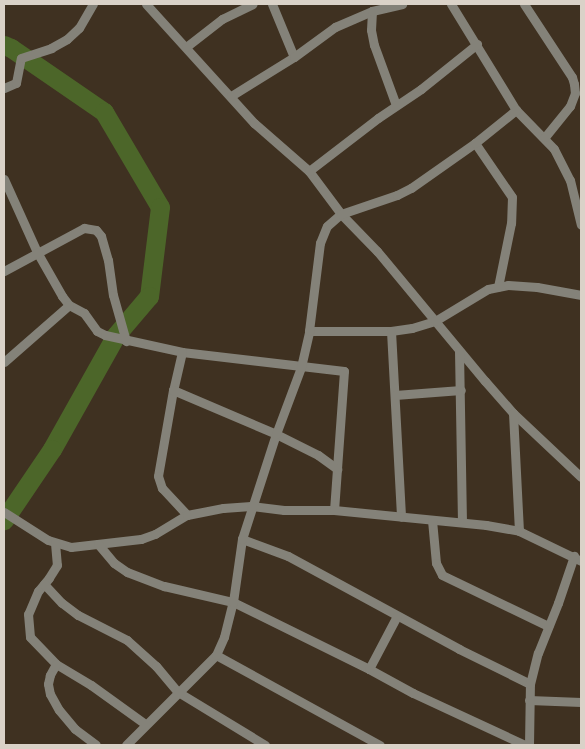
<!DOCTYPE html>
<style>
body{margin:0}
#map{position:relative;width:585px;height:749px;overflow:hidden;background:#3f3121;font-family:"Open Sans",sans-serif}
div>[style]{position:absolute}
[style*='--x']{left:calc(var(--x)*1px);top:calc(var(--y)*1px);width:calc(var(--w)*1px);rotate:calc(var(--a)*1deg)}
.river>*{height:19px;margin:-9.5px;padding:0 9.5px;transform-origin:9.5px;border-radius:9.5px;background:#4c6629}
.minor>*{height:9px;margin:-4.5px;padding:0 4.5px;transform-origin:4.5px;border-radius:4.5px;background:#848279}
span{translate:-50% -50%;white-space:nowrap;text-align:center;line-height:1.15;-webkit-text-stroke:4.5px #3f3121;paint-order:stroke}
.frame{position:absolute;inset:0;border:5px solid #dad2c8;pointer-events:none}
</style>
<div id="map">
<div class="river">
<div style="--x:4;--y:45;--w:8;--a:23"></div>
<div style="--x:11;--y:48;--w:113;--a:34.5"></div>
<div style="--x:104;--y:112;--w:110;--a:59.5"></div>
<div style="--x:160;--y:207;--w:90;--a:97"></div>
<div style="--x:149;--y:296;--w:51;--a:130.2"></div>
<div style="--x:116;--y:335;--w:131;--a:119.3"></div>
<div style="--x:52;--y:449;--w:86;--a:124.1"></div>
</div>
<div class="minor">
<div style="--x:146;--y:4;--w:161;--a:47.8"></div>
<div style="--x:254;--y:123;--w:73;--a:41.1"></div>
<div style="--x:309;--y:171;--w:54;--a:53.3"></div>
<div style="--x:341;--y:214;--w:52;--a:45.8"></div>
<div style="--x:377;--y:251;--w:169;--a:50.3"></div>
<div style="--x:485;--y:381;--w:43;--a:48.8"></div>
<div style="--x:513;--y:413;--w:93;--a:43.3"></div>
<div style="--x:272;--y:4;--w:57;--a:67.5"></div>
<div style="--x:451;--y:4;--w:124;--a:58.5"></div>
<div style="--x:516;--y:110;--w:54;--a:45.7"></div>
<div style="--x:554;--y:149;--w:35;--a:63"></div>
<div style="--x:570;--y:180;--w:46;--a:76.3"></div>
<div style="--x:524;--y:4;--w:87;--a:56.7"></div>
<div style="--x:572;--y:77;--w:7;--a:74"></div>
<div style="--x:574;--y:84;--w:9;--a:84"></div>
<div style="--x:575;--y:93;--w:14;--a:111"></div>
<div style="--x:570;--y:106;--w:40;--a:129"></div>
<div style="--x:372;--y:11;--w:19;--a:93"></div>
<div style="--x:371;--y:30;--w:15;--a:79"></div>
<div style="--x:374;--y:45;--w:64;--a:69.9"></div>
<div style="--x:186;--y:47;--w:46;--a:-37.9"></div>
<div style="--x:222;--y:19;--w:34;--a:-26"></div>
<div style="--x:4;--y:88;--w:13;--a:-23"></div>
<div style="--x:16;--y:83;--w:25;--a:-79"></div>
<div style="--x:21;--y:58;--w:32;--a:-18"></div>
<div style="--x:51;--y:48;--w:18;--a:-29"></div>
<div style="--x:67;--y:39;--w:16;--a:-43"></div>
<div style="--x:79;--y:28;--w:28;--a:-60"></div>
<div style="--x:231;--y:96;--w:74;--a:-31.8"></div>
<div style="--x:294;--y:57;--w:51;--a:-36.2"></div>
<div style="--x:335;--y:27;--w:40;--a:-23.4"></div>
<div style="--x:372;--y:11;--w:31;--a:-13"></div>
<div style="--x:475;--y:143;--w:65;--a:55.6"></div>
<div style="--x:512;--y:197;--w:26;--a:92"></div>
<div style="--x:511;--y:223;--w:65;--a:101.5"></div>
<div style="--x:309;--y:171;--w:87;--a:-37.5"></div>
<div style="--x:378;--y:118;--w:52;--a:-34"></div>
<div style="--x:421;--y:89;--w:72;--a:-38.8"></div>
<div style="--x:4;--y:179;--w:80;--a:65.7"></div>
<div style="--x:37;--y:252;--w:51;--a:60.4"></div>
<div style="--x:62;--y:296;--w:11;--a:52"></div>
<div style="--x:69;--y:305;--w:17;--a:28"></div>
<div style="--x:84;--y:313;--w:22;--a:54"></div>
<div style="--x:97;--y:331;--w:9;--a:27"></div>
<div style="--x:105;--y:335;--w:79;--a:12.4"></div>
<div style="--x:182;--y:352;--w:163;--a:6.7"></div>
<div style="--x:344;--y:371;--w:139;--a:94.1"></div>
<div style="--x:4;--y:271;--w:91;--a:-28.3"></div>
<div style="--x:84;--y:228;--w:12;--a:9"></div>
<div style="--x:96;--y:230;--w:8;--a:50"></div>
<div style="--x:101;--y:236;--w:25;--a:74"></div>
<div style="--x:108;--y:260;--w:35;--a:82"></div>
<div style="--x:113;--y:295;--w:48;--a:74.2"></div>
<div style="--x:309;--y:331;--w:82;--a:0"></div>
<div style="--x:391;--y:331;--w:21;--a:-8"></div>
<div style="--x:412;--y:328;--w:24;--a:-17"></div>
<div style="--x:435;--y:321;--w:62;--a:-31.1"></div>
<div style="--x:488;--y:289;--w:20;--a:-11"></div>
<div style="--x:508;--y:285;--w:29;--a:4"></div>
<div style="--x:537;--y:287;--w:45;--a:10.3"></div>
<div style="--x:391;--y:331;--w:186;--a:86.9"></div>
<div style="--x:459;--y:351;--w:171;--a:89"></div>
<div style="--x:182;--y:352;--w:39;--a:103"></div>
<div style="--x:173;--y:390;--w:87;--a:99.9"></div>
<div style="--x:158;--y:476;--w:13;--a:72"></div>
<div style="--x:162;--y:488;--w:37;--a:47"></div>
<div style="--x:4;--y:362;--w:86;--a:-41.2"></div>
<div style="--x:173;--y:390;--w:112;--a:23.1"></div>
<div style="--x:276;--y:434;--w:47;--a:26.6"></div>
<div style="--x:318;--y:455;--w:24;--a:36"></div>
<div style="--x:395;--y:395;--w:66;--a:-4.3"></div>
<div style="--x:513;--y:413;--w:118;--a:87.1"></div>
<div style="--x:4;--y:512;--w:52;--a:32.5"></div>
<div style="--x:48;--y:540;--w:24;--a:17"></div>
<div style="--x:71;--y:547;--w:70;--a:-6.5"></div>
<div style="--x:141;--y:539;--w:15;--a:-20"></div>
<div style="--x:155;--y:534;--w:37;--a:-31"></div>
<div style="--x:187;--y:515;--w:37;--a:-11"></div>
<div style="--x:223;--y:508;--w:28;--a:-4"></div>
<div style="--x:251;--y:506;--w:33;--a:7"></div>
<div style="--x:284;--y:510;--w:50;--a:0"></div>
<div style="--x:334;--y:510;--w:153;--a:5.6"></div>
<div style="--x:486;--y:525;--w:34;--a:10"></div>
<div style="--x:519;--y:531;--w:69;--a:25.8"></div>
<div style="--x:432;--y:520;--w:43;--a:84.7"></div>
<div style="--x:436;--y:563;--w:13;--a:63"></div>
<div style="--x:442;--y:575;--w:118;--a:25.7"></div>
<div style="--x:242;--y:539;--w:49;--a:20.3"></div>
<div style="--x:288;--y:556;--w:195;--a:28.5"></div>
<div style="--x:459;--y:649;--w:79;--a:26.2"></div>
<div style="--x:55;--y:543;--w:22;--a:85"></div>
<div style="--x:57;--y:565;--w:15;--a:122"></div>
<div style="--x:49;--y:578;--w:17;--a:130"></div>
<div style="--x:38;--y:591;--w:25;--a:113"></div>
<div style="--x:28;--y:614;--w:23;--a:85"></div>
<div style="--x:30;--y:637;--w:37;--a:46"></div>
<div style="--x:56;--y:664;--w:41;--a:31"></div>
<div style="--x:91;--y:685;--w:67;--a:35.8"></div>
<div style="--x:98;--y:544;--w:25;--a:50"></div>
<div style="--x:114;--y:563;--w:16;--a:35"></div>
<div style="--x:127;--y:572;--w:40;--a:21"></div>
<div style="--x:164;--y:586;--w:71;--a:13.1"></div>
<div style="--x:233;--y:602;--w:152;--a:26.2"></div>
<div style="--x:369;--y:669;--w:50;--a:28.6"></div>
<div style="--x:413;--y:693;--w:123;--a:24.9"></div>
<div style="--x:44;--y:584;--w:26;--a:47"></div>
<div style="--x:62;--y:603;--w:20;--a:37"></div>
<div style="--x:78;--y:615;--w:55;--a:27"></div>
<div style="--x:127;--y:640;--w:39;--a:42"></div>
<div style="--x:156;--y:666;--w:34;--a:50"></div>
<div style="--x:178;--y:692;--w:102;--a:31.3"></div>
<div style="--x:216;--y:655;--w:187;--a:28.8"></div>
<div style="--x:56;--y:664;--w:13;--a:119"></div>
<div style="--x:50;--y:675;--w:9;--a:103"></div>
<div style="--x:48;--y:684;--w:10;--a:79"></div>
<div style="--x:50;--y:694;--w:18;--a:61"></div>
<div style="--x:59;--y:710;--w:25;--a:50"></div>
<div style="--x:75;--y:729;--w:26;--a:37"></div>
<div style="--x:369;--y:669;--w:60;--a:-62.2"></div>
<div style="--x:529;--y:700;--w:52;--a:2.2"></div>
<div style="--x:126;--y:745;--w:127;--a:-45"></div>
<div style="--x:216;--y:655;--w:20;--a:-66"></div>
<div style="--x:224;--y:637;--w:36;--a:-76"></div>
<div style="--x:233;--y:602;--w:64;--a:-81.9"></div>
<div style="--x:242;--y:539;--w:110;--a:-72.1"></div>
<div style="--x:276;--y:434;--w:72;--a:-69.5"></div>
<div style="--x:301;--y:367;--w:37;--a:-77"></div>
<div style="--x:309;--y:331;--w:89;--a:-82.9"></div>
<div style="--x:320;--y:243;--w:18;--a:-68"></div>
<div style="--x:327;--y:226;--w:18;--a:-41"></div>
<div style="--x:341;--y:214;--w:59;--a:-18.7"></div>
<div style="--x:397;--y:195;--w:16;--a:-27"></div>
<div style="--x:411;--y:188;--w:78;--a:-35.1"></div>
<div style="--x:475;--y:143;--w:53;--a:-38.8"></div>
<div style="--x:529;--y:745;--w:61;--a:-89.1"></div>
<div style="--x:530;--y:684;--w:32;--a:-76"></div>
<div style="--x:538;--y:653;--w:54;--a:-68.2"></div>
<div style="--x:558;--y:603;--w:50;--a:-71.2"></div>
</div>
<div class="frame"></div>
</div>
